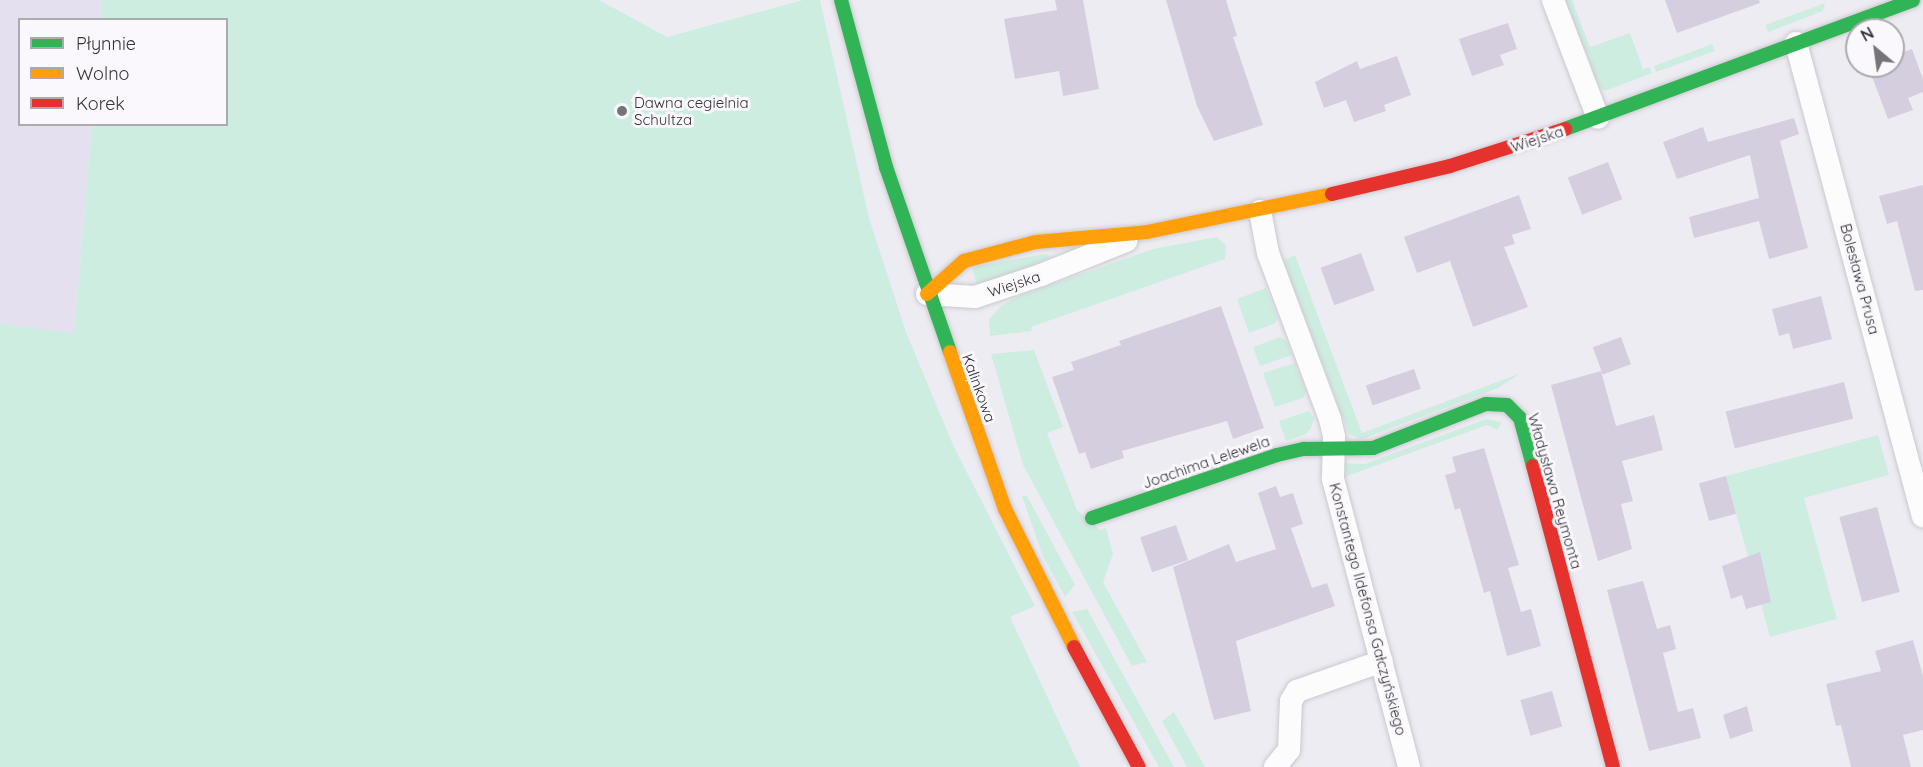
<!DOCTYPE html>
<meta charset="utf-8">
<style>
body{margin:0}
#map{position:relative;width:1923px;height:767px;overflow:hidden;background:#eeecf3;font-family:Quicksand,sans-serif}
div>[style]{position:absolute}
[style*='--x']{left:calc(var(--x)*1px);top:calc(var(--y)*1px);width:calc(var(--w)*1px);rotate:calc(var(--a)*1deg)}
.industrial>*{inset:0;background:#e5e0ef}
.green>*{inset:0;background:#ceede1}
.building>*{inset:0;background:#d5cedf;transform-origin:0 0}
.roads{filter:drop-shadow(0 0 2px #cbc9cf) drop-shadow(0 0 2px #cbc9cf)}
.street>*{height:22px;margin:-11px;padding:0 11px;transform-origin:11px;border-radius:11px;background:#fcfcfd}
.fast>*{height:14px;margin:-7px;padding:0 7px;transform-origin:7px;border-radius:7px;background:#30b455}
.slow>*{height:14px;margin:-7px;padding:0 7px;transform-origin:7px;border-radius:7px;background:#ff9f0a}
.jam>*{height:14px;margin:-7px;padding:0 7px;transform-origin:7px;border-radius:7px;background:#e5322d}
.dots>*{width:16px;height:16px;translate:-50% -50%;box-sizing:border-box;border:3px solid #faf8fd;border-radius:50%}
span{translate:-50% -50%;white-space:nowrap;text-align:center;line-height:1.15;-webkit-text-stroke:6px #faf8fd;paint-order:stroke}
.poi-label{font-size:15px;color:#353439}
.left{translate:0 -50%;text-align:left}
.street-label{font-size:15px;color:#353439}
.legend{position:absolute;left:18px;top:18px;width:210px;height:108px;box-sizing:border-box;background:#faf8fd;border:2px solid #abaaaf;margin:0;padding:8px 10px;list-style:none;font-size:18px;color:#353439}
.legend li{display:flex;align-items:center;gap:12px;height:30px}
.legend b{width:30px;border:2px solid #abaaaf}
.north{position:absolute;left:1845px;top:18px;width:60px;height:60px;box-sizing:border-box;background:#faf8fd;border:2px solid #abaaaf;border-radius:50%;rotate:331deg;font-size:16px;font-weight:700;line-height:24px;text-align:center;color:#353439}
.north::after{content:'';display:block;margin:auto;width:21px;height:27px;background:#76747a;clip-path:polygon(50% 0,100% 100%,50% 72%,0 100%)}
</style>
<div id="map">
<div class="industrial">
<div style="clip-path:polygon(0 0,102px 0,101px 19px,20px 20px,20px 124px,92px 125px,74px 334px,0 324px)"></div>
</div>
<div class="green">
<div style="clip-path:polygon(102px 0,599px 0,667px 37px,803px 0,820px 0,869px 218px,906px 332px,953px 445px,1035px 606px,1010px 617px,1080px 767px,0 767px,0 324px,74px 333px,92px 125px,226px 124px,226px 20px,101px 19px)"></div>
<div style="clip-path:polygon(1565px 0,1572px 0,1590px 47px,1630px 33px,1643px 69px,1650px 67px,1652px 73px,1605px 91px,1600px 88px)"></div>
<div style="clip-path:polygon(1825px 3px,1823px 11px,1768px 32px,1765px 25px)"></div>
<div style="clip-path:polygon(1712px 44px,1715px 51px,1656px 72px,1654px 66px)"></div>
<div style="clip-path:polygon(1217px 237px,1226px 245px,1225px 259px,1031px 327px,1032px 331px,990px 336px,989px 319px,1001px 306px,1019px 296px,1153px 249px)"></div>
<div style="clip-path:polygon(1044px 254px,1050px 256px,1048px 259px,977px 286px,972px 267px)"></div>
<div style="clip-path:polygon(1295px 255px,1362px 433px,1521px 373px,1498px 388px,1362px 439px,1349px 434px,1285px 265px,1284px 260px)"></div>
<div style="clip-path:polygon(1266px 288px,1278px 319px,1274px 324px,1249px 333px,1237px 299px)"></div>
<div style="clip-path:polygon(1280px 337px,1286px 340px,1292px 355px,1260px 366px,1253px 347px)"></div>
<div style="clip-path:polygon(1034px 350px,1063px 427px,1047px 433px,1077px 510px,1100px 530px,1106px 528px,1113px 554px,1103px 582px,1147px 662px,1132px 666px,1023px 465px,991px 354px)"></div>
<div style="clip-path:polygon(1295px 363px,1306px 392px,1303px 398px,1275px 407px,1263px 373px)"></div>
<div style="clip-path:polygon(1309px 411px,1314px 418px,1311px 428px,1306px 434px,1286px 441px,1279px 421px)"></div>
<div style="clip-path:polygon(1486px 419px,1502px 422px,1497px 430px,1487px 425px,1342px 478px,1341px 463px,1365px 464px)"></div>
<div style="clip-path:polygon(1878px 435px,1889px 475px,1804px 498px,1837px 619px,1770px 637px,1726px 476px)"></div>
<div style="clip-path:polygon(1022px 496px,1027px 496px,1075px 585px,1065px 597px,1042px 554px)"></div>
<div style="clip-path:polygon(1087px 609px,1174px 767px,1159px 767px,1072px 612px)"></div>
<div style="clip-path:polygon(1174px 712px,1205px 767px,1187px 767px,1162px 721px)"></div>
</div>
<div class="building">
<div style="clip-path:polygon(1055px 0,1083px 0,1099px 89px,1063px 96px,1059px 71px,1015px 79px,1004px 19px,1057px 10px)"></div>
<div style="clip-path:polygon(1166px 0,1226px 0,1237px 36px,1233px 37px,1263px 125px,1214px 141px,1197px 106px)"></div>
<div style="clip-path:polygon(1665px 0,1759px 0,1760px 3px,1677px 33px)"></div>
<div style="clip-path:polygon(1508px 23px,1517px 49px,1500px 55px,1504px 65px,1472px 76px,1459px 39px)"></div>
<div style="clip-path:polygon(1912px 49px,1923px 79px,1923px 92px,1908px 98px,1913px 110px,1888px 119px,1868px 66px,1893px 66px,1893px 56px)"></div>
<div style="clip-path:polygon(1397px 56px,1411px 95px,1384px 105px,1386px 111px,1354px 122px,1346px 100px,1324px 108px,1315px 82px,1357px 61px,1360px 69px)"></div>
<div style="clip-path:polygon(1794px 118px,1799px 134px,1780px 141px,1808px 248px,1769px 259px,1759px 221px,1694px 238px,1689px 217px,1759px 198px,1750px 155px,1677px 179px,1663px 142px,1703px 127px,1708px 142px)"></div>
<div style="left:1608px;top:162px;width:40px;height:43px;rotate:69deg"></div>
<div style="clip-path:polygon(1923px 185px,1923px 290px,1915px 291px,1897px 221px,1887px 224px,1879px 196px)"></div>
<div style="clip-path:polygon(1519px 195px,1531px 229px,1512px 235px,1515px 244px,1504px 247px,1528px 307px,1473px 327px,1450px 261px,1417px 273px,1404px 237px)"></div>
<div style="left:1361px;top:253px;width:40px;height:43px;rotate:70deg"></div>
<div style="clip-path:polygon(1821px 296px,1832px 339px,1793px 349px,1789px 333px,1779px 336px,1772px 309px)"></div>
<div style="clip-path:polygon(1221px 306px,1264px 428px,1233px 439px,1227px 421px,1122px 451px,1124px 458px,1091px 469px,1085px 452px,1079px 454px,1052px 377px,1074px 370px,1071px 362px,1121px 345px,1119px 341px)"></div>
<div style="left:1621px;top:337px;width:29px;height:30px;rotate:70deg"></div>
<div style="left:1414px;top:369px;width:21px;height:51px;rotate:71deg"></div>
<div style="clip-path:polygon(1601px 371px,1616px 426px,1654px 415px,1663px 450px,1622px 461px,1633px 501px,1621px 504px,1632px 549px,1598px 561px,1551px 385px)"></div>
<div style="left:1844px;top:382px;width:38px;height:122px;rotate:76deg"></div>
<div style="clip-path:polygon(1484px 448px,1519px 565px,1508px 568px,1521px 612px,1531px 609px,1541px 646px,1507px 656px,1490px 591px,1484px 593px,1460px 508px,1455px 510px,1445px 475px,1456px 472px,1452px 457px)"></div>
<div style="left:1726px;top:476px;width:39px;height:28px;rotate:75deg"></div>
<div style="clip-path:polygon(1276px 486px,1280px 497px,1293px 493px,1303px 524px,1291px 528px,1312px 588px,1327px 583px,1335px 606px,1236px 641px,1251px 711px,1214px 720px,1173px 567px,1229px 544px,1236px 562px,1276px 549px,1258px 493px)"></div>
<div style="left:1877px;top:507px;width:88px;height:39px;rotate:75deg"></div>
<div style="left:1176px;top:525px;width:37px;height:38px;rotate:71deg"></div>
<div style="clip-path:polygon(1760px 552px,1771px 602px,1746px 609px,1742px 595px,1731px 599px,1722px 566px)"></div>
<div style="clip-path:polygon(1643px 581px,1657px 629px,1670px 625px,1676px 649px,1663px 653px,1678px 712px,1693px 708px,1701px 738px,1649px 751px,1607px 590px)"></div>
<div style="clip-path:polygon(1913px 640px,1923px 676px,1923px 730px,1903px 735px,1911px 767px,1851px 767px,1841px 725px,1836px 726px,1826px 684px,1881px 671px,1875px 651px)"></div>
<div style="left:1552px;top:691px;width:37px;height:33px;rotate:74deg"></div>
<div style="clip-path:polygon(1747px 706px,1753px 731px,1730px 739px,1723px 715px)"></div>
</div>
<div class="roads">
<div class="street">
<div style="--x:1553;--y:0;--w:126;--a:69.1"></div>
<div style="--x:1796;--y:43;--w:490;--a:75"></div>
<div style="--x:1260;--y:211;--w:43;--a:79.2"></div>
<div style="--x:1268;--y:253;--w:177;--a:69.5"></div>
<div style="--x:1330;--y:419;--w:18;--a:77"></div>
<div style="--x:1334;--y:437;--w:42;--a:91.4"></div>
<div style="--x:1333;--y:479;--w:298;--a:75.2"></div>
<div style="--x:927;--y:294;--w:48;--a:3.6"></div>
<div style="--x:975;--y:297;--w:70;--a:-18.4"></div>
<div style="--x:1041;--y:275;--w:92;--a:-21.8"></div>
<div style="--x:1275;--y:767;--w:22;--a:-51"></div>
<div style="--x:1289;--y:750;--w:49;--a:-87.7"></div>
<div style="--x:1291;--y:701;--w:12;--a:-59"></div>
<div style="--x:1297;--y:691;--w:90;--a:-19.4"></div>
</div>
<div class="fast">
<div style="--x:841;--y:0;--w:173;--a:74.9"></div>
<div style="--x:886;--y:167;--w:196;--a:70.9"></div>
<div style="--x:1565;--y:129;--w:371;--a:-20.3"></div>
<div style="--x:1092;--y:518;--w:195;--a:-18.8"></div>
<div style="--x:1277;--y:455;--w:28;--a:-13"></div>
<div style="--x:1304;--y:449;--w:69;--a:-0.8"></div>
<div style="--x:1373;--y:448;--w:121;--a:-21.3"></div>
<div style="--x:1486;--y:404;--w:21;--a:3"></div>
<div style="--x:1507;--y:405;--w:18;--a:45"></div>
<div style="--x:1520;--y:418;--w:50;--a:74.8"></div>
</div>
<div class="slow">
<div style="--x:927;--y:294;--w:50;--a:-41.7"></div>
<div style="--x:964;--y:261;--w:74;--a:-14.8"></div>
<div style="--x:1036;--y:242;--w:111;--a:-5.1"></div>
<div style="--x:1147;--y:232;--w:189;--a:-11.6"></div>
<div style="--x:950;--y:352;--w:166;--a:70.7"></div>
<div style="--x:1005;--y:509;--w:154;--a:63.4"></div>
</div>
<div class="jam">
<div style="--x:1332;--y:194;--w:121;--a:-13.3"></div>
<div style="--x:1450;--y:166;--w:121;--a:-17.8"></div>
<div style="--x:1533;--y:466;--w:311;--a:75.1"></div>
<div style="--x:1074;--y:647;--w:136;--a:61.6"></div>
</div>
</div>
<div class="dots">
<div style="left:622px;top:111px;background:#76747a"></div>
</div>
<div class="poi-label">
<span class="left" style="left:634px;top:111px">Dawna cegielnia<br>Schultza</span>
</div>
<div class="street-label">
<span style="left:1537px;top:139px;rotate:-18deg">Wiejska</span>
<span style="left:1860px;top:279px;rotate:75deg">Bolesława Prusa</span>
<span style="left:1014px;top:284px;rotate:-18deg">Wiejska</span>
<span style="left:979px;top:388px;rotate:70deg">Kalinkowa</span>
<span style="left:1206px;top:462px;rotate:-19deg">Joachima Lelewela</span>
<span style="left:1555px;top:491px;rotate:74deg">Władysława Reymonta</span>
<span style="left:1368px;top:609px;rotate:75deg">Konstantego Ildefonsa Gałczyńskiego</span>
</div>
<ul class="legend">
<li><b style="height:8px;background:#30b455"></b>Płynnie</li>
<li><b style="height:8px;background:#ff9f0a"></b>Wolno</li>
<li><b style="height:8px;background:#e5322d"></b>Korek</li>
</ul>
<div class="north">N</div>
</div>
